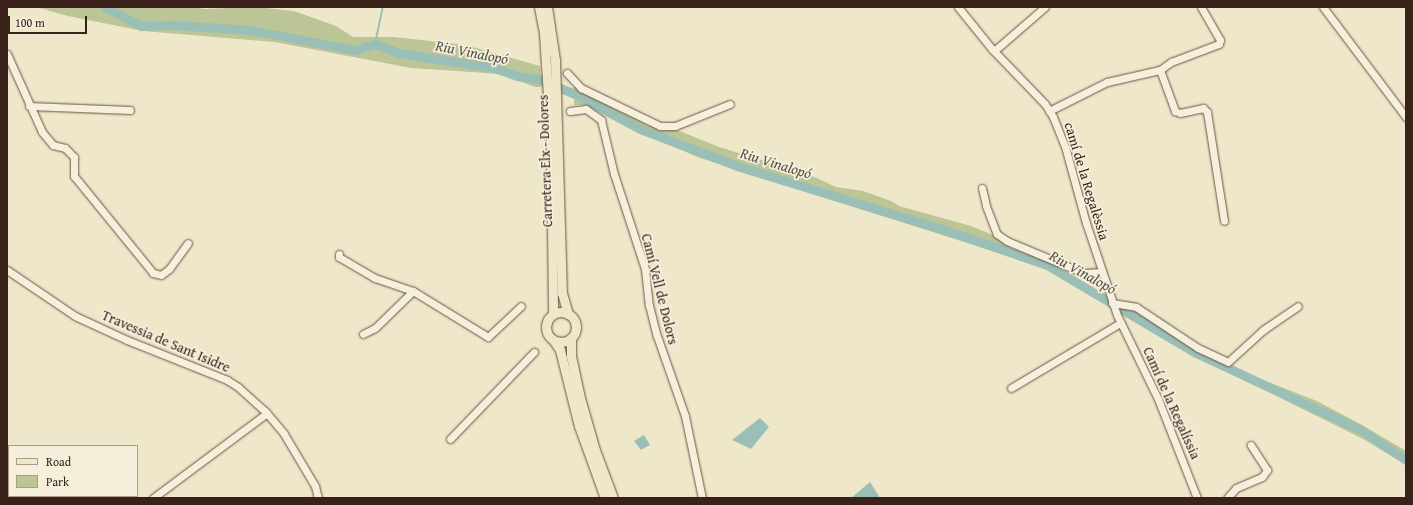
<!DOCTYPE html>
<meta charset="utf-8">
<style>
body{margin:0}
#map{position:relative;width:1413px;height:505px;overflow:hidden;background:#efe7c9;font-family:"Gentium Book Plus",serif}
div>[style]{position:absolute}
[style*='--x']{left:calc(var(--x)*1px);top:calc(var(--y)*1px);width:calc(var(--w)*1px);rotate:calc(var(--a)*1deg)}
.green>*{inset:0;background:#bbc595}
.water>*{inset:0;background:#9abfb7}
.stream>*{height:1.5px;margin:-0.75px;padding:0 0.75px;transform-origin:0.75px;border-radius:0.75px;background:#9abfb7}
.river>*{height:9px;margin:-4.5px;padding:0 4.5px;transform-origin:4.5px;border-radius:4.5px;background:#9abfb7}
.roads{filter:drop-shadow(0 0 1px #675346) drop-shadow(0 0 1px #675346)}
.minor>*{height:7px;margin:-3.5px;padding:0 3.5px;transform-origin:3.5px;border-radius:3.5px;background:#f5efdc}
.major>*{height:9px;margin:-4.5px;padding:0 4.5px;transform-origin:4.5px;border-radius:4.5px;background:#efe7c9}
.major>.ring{margin:-4.5px;padding:0;box-sizing:content-box;background:none;border:9px solid #efe7c9;border-radius:50%}
span{translate:-50% -50%;white-space:nowrap;text-align:center;line-height:1.15;-webkit-text-stroke:3.5px #f5efdc;paint-order:stroke}
.street-label{font-size:14px;color:#3a221a}
.water-label{font-size:15px;color:#575149;font-style:italic}
.frame{position:absolute;inset:0;border:8px solid #3a221a;pointer-events:none}
.legend{position:absolute;left:8px;top:445px;width:130px;height:52px;box-sizing:border-box;background:#f5efdc;border:1px solid #aa9d8e;margin:0;padding:5px 7px;list-style:none;font-size:12px;color:#3a221a}
.legend li{display:flex;align-items:center;gap:8px;height:20px}
.legend b{width:20px;border:1px solid #aa9d8e}
.scale{position:absolute;left:8px;top:16px;width:79px;height:18px;box-sizing:border-box;border:2px solid #3a221a;border-top:0;padding-left:5px;font-size:12px;line-height:14px;white-space:nowrap;color:#3a221a;-webkit-text-stroke:3px #f5efdc;paint-order:stroke}
</style>
<div id="map">
<div class="green">
<div style="clip-path:polygon(36px 7px,191px 7px,205px 9px,256px 7px,294px 11px,336px 26px,353px 37px,394px 37px,466px 45px,540px 66px,541px 87px,535px 87px,501px 74px,411px 68px,275px 42px,143px 31px,68px 16px)"></div>
<div style="clip-path:polygon(574px 86px,647px 125px,666px 131px,677px 130px,719px 147px,808px 174px,836px 187px,863px 191px,891px 201px,899px 206px,971px 226px,995px 236px,1013px 250px,1051px 264px,1099px 291px,1106px 305px,1047px 270px,1024px 261px,697px 157px,586px 105px,574px 105px)"></div>
<div style="clip-path:polygon(1120px 307px,1137px 311px,1227px 366px,1317px 401px,1362px 425px,1406px 451px,1406px 465px,1365px 440px,1184px 350px,1125px 316px)"></div>
</div>
<div class="water">
<div style="clip-path:polygon(760px 418px,769px 427px,751px 449px,732px 440px)"></div>
<div style="clip-path:polygon(644px 435px,650px 445px,641px 450px,634px 441px)"></div>
<div style="clip-path:polygon(870px 482px,880px 498px,851px 498px)"></div>
</div>
<div class="stream">
<div style="--x:375;--y:44;--w:38;--a:-78"></div>
</div>
<div class="river">
<div style="--x:105;--y:7;--w:41;--a:27.8"></div>
<div style="--x:141;--y:26;--w:33;--a:-2"></div>
<div style="--x:174;--y:25;--w:77;--a:3.7"></div>
<div style="--x:251;--y:30;--w:106;--a:10.9"></div>
<div style="--x:355;--y:50;--w:21;--a:-17"></div>
<div style="--x:375;--y:44;--w:26;--a:21"></div>
<div style="--x:399;--y:53;--w:96;--a:9"></div>
<div style="--x:494;--y:68;--w:24;--a:19"></div>
<div style="--x:517;--y:76;--w:21;--a:8"></div>
<div style="--x:538;--y:79;--w:40;--a:22"></div>
<div style="--x:575;--y:94;--w:74;--a:28.3"></div>
<div style="--x:640;--y:129;--w:107;--a:20.8"></div>
<div style="--x:740;--y:167;--w:214;--a:17.1"></div>
<div style="--x:945;--y:230;--w:108;--a:18.9"></div>
<div style="--x:1047;--y:265;--w:173;--a:30.6"></div>
<div style="--x:1196;--y:353;--w:182;--a:25"></div>
<div style="--x:1361;--y:430;--w:54;--a:33.7"></div>
</div>
<div class="roads">
<div class="minor">
<div style="--x:958;--y:7;--w:54;--a:51"></div>
<div style="--x:992;--y:49;--w:76;--a:46.1"></div>
<div style="--x:1045;--y:104;--w:15;--a:58"></div>
<div style="--x:1053;--y:117;--w:35;--a:68"></div>
<div style="--x:1066;--y:150;--w:76;--a:74.7"></div>
<div style="--x:1086;--y:223;--w:97;--a:71.4"></div>
<div style="--x:1117;--y:315;--w:93;--a:64"></div>
<div style="--x:1158;--y:399;--w:106;--a:68.5"></div>
<div style="--x:1323;--y:7;--w:138;--a:53"></div>
<div style="--x:994;--y:51;--w:67;--a:-40.8"></div>
<div style="--x:7;--y:54;--w:85;--a:65.8"></div>
<div style="--x:42;--y:132;--w:17;--a:50"></div>
<div style="--x:53;--y:145;--w:12;--a:14"></div>
<div style="--x:65;--y:148;--w:13;--a:45"></div>
<div style="--x:74;--y:157;--w:19;--a:90"></div>
<div style="--x:74;--y:176;--w:125;--a:50.8"></div>
<div style="--x:153;--y:273;--w:8;--a:14"></div>
<div style="--x:161;--y:275;--w:10;--a:-37"></div>
<div style="--x:169;--y:269;--w:32;--a:-54"></div>
<div style="--x:1160;--y:70;--w:44;--a:69.9"></div>
<div style="--x:1175;--y:111;--w:5;--a:22"></div>
<div style="--x:1180;--y:113;--w:24;--a:-12"></div>
<div style="--x:1203;--y:108;--w:6;--a:45"></div>
<div style="--x:1207;--y:112;--w:110;--a:81.1"></div>
<div style="--x:567;--y:73;--w:21;--a:47"></div>
<div style="--x:581;--y:88;--w:88;--a:25.7"></div>
<div style="--x:660;--y:126;--w:15;--a:0"></div>
<div style="--x:675;--y:126;--w:59;--a:-21.8"></div>
<div style="--x:29;--y:106;--w:101;--a:2.3"></div>
<div style="--x:570;--y:111;--w:16;--a:-7"></div>
<div style="--x:586;--y:109;--w:19;--a:36"></div>
<div style="--x:601;--y:120;--w:56;--a:76.5"></div>
<div style="--x:614;--y:174;--w:100;--a:71.9"></div>
<div style="--x:645;--y:269;--w:36;--a:84"></div>
<div style="--x:649;--y:305;--w:32;--a:76"></div>
<div style="--x:657;--y:336;--w:85;--a:70.7"></div>
<div style="--x:685;--y:416;--w:84;--a:78.3"></div>
<div style="--x:1049;--y:111;--w:65;--a:-26.6"></div>
<div style="--x:1107;--y:82;--w:54;--a:-12.8"></div>
<div style="--x:1160;--y:70;--w:14;--a:-36"></div>
<div style="--x:1171;--y:62;--w:51;--a:-20.6"></div>
<div style="--x:1219;--y:44;--w:4;--a:-76"></div>
<div style="--x:1220;--y:40;--w:38;--a:-120"></div>
<div style="--x:982;--y:188;--w:18;--a:77"></div>
<div style="--x:986;--y:206;--w:30;--a:69"></div>
<div style="--x:997;--y:234;--w:12;--a:35"></div>
<div style="--x:1007;--y:241;--w:83;--a:22.6"></div>
<div style="--x:1084;--y:273;--w:18;--a:-3"></div>
<div style="--x:339;--y:254;--w:3;--a:90"></div>
<div style="--x:339;--y:257;--w:42;--a:30.3"></div>
<div style="--x:375;--y:278;--w:40;--a:18.9"></div>
<div style="--x:7;--y:270;--w:82;--a:34.1"></div>
<div style="--x:75;--y:316;--w:57;--a:24.8"></div>
<div style="--x:127;--y:340;--w:108;--a:21.8"></div>
<div style="--x:227;--y:380;--w:13;--a:32"></div>
<div style="--x:238;--y:387;--w:36;--a:42"></div>
<div style="--x:265;--y:411;--w:30;--a:50"></div>
<div style="--x:284;--y:434;--w:61;--a:59.2"></div>
<div style="--x:315;--y:486;--w:12;--a:76"></div>
<div style="--x:1112;--y:303;--w:24;--a:9"></div>
<div style="--x:1136;--y:307;--w:74;--a:33.5"></div>
<div style="--x:1198;--y:348;--w:33;--a:25"></div>
<div style="--x:1228;--y:362;--w:47;--a:-42.4"></div>
<div style="--x:1263;--y:330;--w:42;--a:-34.4"></div>
<div style="--x:363;--y:334;--w:13;--a:-27"></div>
<div style="--x:375;--y:328;--w:53;--a:-44.2"></div>
<div style="--x:413;--y:291;--w:88;--a:31.5"></div>
<div style="--x:488;--y:337;--w:45;--a:-43.2"></div>
<div style="--x:1011;--y:388;--w:127;--a:-30.8"></div>
<div style="--x:450;--y:439;--w:121;--a:-46"></div>
<div style="--x:153;--y:498;--w:142;--a:-36.7"></div>
<div style="--x:1227;--y:498;--w:13;--a:-48"></div>
<div style="--x:1236;--y:488;--w:28;--a:-23"></div>
<div style="--x:1262;--y:477;--w:9;--a:-54"></div>
<div style="--x:1267;--y:470;--w:30;--a:-123"></div>
</div>
<div class="major">
<div style="--x:539;--y:7;--w:26;--a:79"></div>
<div style="--x:544;--y:33;--w:110;--a:86.4"></div>
<div style="--x:551;--y:143;--w:171;--a:89.3"></div>
<div style="--x:547;--y:7;--w:54;--a:81.4"></div>
<div style="--x:555;--y:60;--w:233;--a:88.3"></div>
<div style="--x:562;--y:293;--w:22;--a:74"></div>
<div class="ring" style="left:546px;top:312px;width:21px;height:21px"></div>
<div style="--x:571;--y:338;--w:18;--a:90"></div>
<div style="--x:571;--y:356;--w:43;--a:77.9"></div>
<div style="--x:580;--y:398;--w:54;--a:73.9"></div>
<div style="--x:595;--y:450;--w:51;--a:69.4"></div>
<div style="--x:554;--y:341;--w:11;--a:56"></div>
<div style="--x:560;--y:350;--w:78;--a:76"></div>
<div style="--x:579;--y:426;--w:77;--a:70.1"></div>
</div>
</div>
<div class="street-label">
<span style="left:545px;top:161px;rotate:-92deg">Carretera Elx - Dolores</span>
<span style="left:1087px;top:181px;rotate:73deg">camí de la Regalèssia</span>
<span style="left:660px;top:289px;rotate:76deg">Camí Vell de Dolors</span>
<span style="left:166px;top:341px;rotate:23deg">Travessia de Sant Isidre</span>
<span style="left:1172px;top:403px;rotate:66deg">Camí de la Regalíssia</span>
</div>
<div class="water-label">
<span style="left:472px;top:52px;rotate:11deg">Riu Vinalopó</span>
<span style="left:776px;top:163px;rotate:17deg">Riu Vinalopó</span>
<span style="left:1083px;top:272px;rotate:29deg">Riu Vinalopó</span>
</div>
<div class="frame"></div>
<ul class="legend">
<li><b style="height:5px;background:#efe7c9"></b>Road</li>
<li><b style="height:11px;background:#bbc595"></b>Park</li>
</ul>
<div class="scale">100 m</div>
</div>
